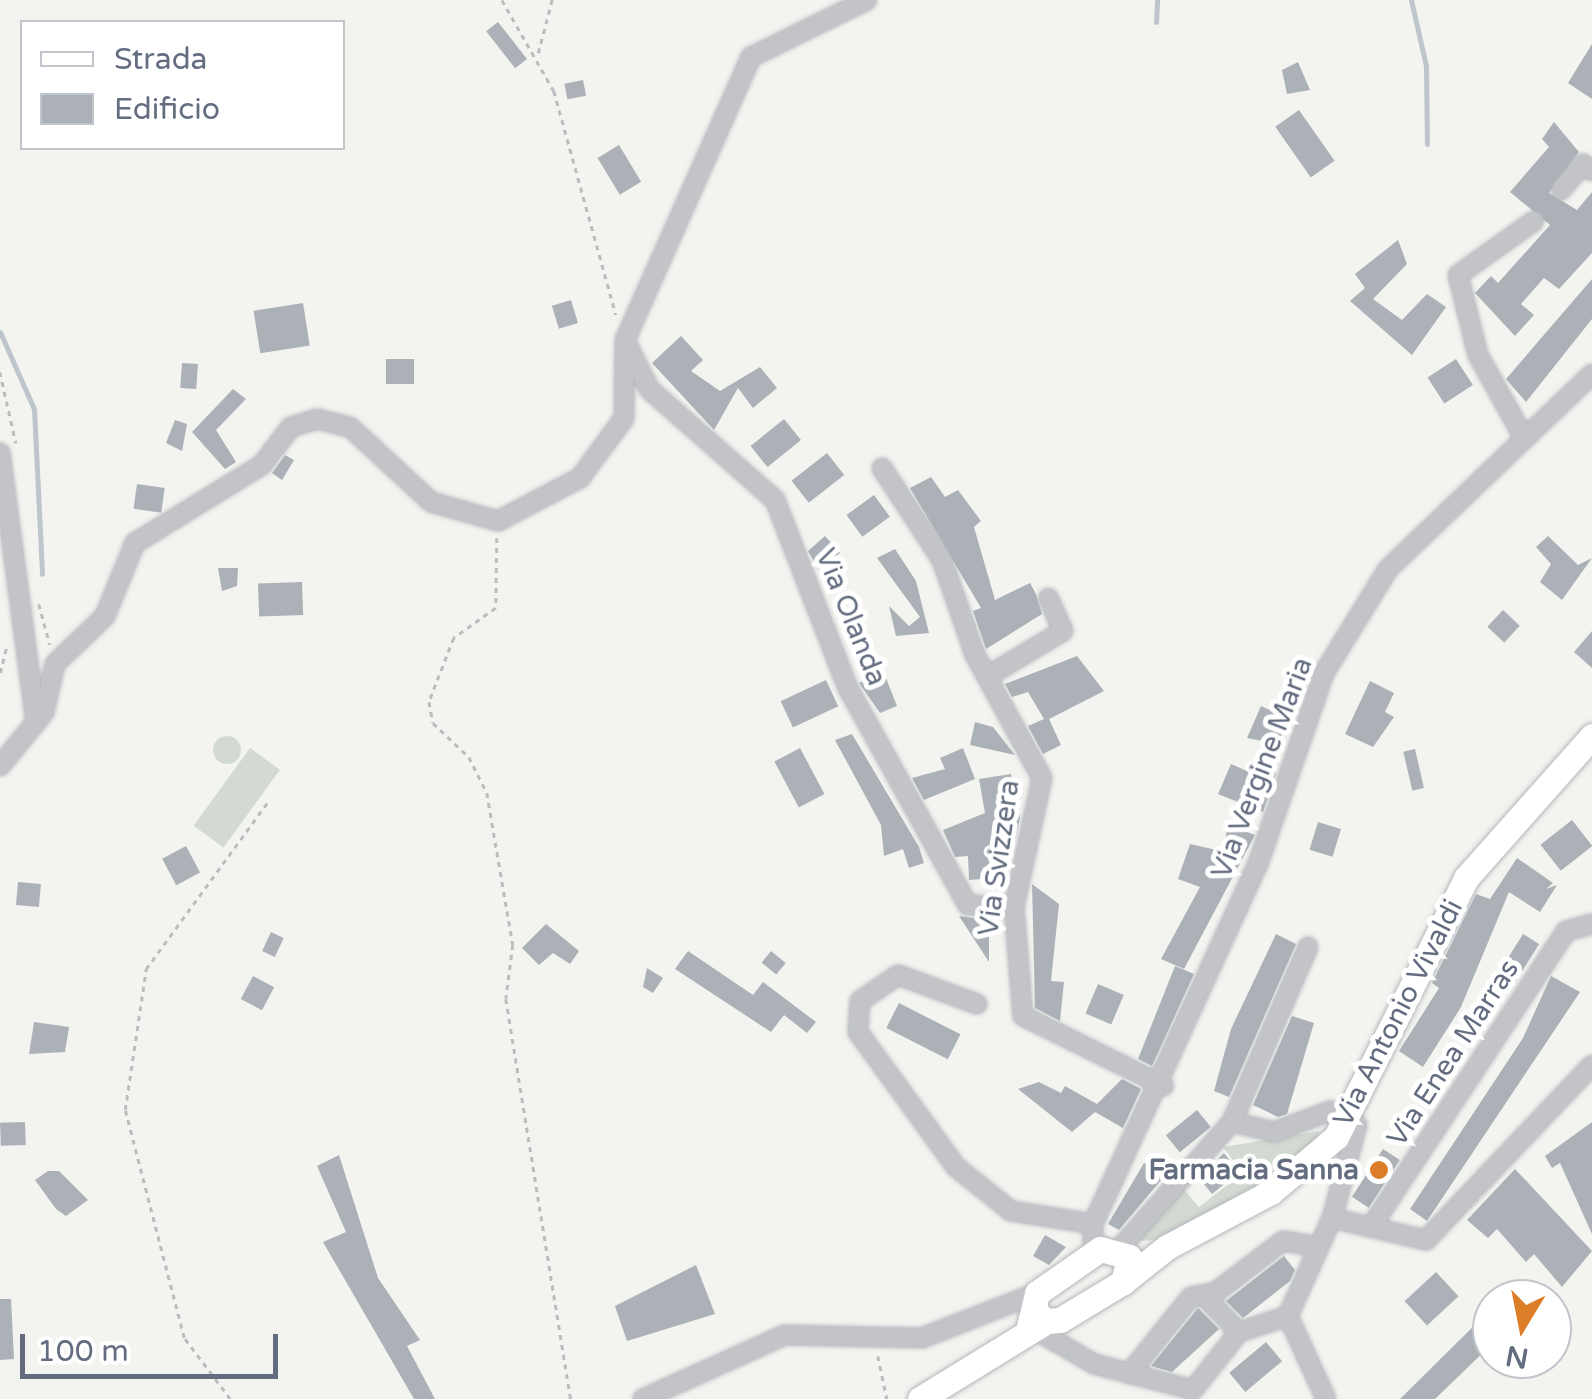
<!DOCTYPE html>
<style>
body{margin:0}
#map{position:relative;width:1592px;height:1399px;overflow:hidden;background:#f3f4f0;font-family:"Varela Round",sans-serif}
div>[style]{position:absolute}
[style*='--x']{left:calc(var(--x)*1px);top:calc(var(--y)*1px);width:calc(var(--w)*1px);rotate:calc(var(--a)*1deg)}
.green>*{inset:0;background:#d2dad1;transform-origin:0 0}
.round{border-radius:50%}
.stream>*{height:5px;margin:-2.5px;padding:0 2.5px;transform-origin:2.5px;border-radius:2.5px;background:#bec5cc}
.building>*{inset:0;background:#acb1b7;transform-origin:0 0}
.path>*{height:2.5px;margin-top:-1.25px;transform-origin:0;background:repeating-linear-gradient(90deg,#bbbcbf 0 5px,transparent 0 10px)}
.roads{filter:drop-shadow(0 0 2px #b4b6bc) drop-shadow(0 0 2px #b4b6bc)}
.minor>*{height:18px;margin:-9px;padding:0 9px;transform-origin:9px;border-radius:9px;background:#c2c4c8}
.secondary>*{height:25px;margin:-12.5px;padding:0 12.5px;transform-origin:12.5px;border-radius:12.5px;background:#fff}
.dots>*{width:28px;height:28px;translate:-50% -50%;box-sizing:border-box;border:5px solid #fff;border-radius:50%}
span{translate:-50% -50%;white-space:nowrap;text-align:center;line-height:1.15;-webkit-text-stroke:10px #fff;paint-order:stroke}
.street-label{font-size:28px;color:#646d80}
.poi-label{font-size:28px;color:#646d80;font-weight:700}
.right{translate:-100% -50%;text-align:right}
.legend{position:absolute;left:20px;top:20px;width:325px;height:130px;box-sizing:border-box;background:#fff;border:2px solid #c1c5cc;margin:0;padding:12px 18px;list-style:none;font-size:30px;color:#646d80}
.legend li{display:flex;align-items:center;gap:20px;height:50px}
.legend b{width:50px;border:2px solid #c1c5cc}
.north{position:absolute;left:1472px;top:1279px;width:100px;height:100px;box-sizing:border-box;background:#fff;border:2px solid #c1c5cc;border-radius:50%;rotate:190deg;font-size:28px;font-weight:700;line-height:40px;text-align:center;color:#646d80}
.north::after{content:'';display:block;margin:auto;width:35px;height:45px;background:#dc7d27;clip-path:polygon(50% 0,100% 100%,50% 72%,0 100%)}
.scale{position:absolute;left:20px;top:1334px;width:258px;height:45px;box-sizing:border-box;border:5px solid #646d80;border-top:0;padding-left:12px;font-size:30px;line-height:35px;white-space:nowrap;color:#646d80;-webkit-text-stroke:8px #fff;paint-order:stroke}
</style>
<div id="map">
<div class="green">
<div class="round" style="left:213px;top:736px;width:28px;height:28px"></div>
<div style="left:250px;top:748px;width:37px;height:96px;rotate:36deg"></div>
<div style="clip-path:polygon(1319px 1131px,1318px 1148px,1176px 1239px,1137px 1241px,1180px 1185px,1199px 1207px,1243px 1173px,1223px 1147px)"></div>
</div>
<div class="stream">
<div style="--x:1411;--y:0;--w:68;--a:77.2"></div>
<div style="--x:1426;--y:66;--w:78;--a:89.3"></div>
<div style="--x:1156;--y:22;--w:22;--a:-87"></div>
<div style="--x:0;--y:332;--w:84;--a:66.2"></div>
<div style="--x:34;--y:409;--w:165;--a:87.2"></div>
</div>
<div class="building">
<div style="left:498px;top:22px;width:47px;height:15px;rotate:52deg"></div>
<div style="clip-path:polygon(1592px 44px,1592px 99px,1568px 83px)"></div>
<div style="clip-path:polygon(1298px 62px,1310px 90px,1287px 94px,1282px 70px)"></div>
<div style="left:583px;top:80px;width:16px;height:19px;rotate:79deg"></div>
<div style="left:1299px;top:110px;width:62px;height:29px;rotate:55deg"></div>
<div style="clip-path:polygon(1554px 122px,1579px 152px,1549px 193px,1577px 210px,1592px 192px,1592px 253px,1559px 289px,1544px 278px,1521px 304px,1534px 315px,1515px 336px,1475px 293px,1491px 276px,1498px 283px,1550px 225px,1510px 192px,1549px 147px,1542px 139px)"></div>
<div style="left:619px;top:145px;width:43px;height:25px;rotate:59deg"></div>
<div style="clip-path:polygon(1398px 240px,1407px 264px,1373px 299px,1402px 320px,1427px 294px,1446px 307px,1412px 355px,1350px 301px,1365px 288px,1355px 274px)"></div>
<div style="clip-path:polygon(1592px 279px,1592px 319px,1526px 402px,1506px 379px)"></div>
<div style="left:571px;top:300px;width:24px;height:20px;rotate:73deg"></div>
<div style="left:303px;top:303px;width:43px;height:50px;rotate:81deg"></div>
<div style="clip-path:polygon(681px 336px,703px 360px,691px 371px,720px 391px,760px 367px,777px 388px,753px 408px,738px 388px,714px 430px,652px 363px)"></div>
<div style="left:386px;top:359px;width:28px;height:25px"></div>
<div style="left:1456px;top:359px;width:31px;height:34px;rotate:57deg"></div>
<div style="left:182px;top:363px;width:16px;height:25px;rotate:4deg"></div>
<div style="clip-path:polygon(233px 389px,246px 399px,216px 430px,236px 462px,225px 469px,192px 432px)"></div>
<div style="left:784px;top:419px;width:27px;height:43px;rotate:51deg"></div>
<div style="clip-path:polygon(175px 420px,187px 424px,182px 451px,166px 443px)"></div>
<div style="left:827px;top:453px;width:28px;height:45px;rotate:52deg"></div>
<div style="clip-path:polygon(285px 455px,294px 460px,282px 480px,272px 473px)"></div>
<div style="clip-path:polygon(931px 477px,945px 497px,958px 490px,981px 521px,974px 527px,995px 600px,1030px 583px,1036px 594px,1042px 614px,986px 649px,973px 611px,981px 608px,910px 488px)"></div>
<div style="left:137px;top:484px;width:28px;height:25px;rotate:8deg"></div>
<div style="left:874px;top:495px;width:27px;height:34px;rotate:54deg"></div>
<div style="clip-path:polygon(825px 536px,840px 553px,818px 569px,808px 551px)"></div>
<div style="clip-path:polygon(1548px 536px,1578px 565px,1592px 558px,1562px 600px,1540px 582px,1551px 564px,1536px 547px)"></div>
<div style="clip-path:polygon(895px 549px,916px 581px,929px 633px,896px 636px,889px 606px,909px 626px,920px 617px,877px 558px)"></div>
<div style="clip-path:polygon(218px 568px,238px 568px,237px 586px,222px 591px)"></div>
<div style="left:302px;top:582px;width:33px;height:44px;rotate:88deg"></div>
<div style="left:1503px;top:610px;width:23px;height:23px;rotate:43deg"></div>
<div style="clip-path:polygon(1592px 631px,1592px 668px,1574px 652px)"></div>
<div style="clip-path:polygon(1077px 656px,1104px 691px,1049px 719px,1061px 745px,1043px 754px,1028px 726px,1044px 719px,1028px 692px,1012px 697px,1005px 684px)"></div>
<div style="clip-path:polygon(884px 673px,897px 706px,880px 713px,859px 683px)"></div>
<div style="left:826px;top:680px;width:29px;height:50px;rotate:65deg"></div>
<div style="clip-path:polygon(1370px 681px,1394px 693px,1385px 712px,1394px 717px,1373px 747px,1345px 734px)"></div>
<div style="clip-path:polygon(1261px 706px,1289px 719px,1278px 744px,1247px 738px)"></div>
<div style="clip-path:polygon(975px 722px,993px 727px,1015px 755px,970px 745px)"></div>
<div style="clip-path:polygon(852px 734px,919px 847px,924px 863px,909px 868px,903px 849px,884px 856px,881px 825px,835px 740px)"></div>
<div style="left:800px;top:748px;width:52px;height:29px;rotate:62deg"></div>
<div style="clip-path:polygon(963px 748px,975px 779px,924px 800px,912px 778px,945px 769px,940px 758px)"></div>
<div style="left:1415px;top:749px;width:40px;height:12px;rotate:77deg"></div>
<div style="clip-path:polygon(1251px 762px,1276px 773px,1263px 812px,1218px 794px,1231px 764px,1247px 771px)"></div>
<div style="clip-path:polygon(1011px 774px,1020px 818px,1013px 852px,995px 847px,996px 878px,969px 880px,968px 856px,955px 857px,943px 830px,985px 813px,979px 779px)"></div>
<div style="left:1572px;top:820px;width:33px;height:40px;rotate:52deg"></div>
<div style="left:1318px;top:822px;width:24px;height:29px;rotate:17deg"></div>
<div style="clip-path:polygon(1229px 825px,1255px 835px,1184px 969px,1161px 959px,1200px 887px,1178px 879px,1190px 844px,1221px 851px)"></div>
<div style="left:186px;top:846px;width:30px;height:27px;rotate:62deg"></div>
<div style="clip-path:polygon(1517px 858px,1553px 883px,1546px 889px,1557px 885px,1540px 912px,1509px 892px,1461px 1007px,1423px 1067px,1399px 1051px,1439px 988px,1432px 983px,1476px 894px,1490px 899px)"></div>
<div style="left:18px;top:882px;width:23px;height:23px;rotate:5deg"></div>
<div style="clip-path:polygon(1032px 884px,1059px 904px,1051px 981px,1064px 982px,1060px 1021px,1035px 1008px)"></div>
<div style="clip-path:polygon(959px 916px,974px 918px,989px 937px,989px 962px)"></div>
<div style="clip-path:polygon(546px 924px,579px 951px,570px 964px,553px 953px,539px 965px,522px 948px)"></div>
<div style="left:271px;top:932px;width:14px;height:21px;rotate:25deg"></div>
<div style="clip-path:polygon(1276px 934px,1296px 944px,1229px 1097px,1214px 1091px,1231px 1029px)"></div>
<div style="left:1523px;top:934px;width:19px;height:47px;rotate:32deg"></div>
<div style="clip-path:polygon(688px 951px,753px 995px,763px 982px,816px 1022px,807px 1033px,784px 1015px,771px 1032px,675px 969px)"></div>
<div style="left:771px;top:951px;width:19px;height:15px;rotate:39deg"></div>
<div style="clip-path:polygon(1175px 966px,1194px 974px,1152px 1066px,1138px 1059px)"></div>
<div style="clip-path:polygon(647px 968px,663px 978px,653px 993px,643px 987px)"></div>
<div style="left:253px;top:976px;width:24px;height:26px;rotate:28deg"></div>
<div style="clip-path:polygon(1551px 976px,1580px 992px,1427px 1221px,1410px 1209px,1523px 1038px)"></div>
<div style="left:1098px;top:984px;width:28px;height:32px;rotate:23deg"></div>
<div style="left:899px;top:1003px;width:69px;height:28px;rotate:27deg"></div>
<div style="clip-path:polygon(1292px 1016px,1314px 1023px,1287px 1114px,1278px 1117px,1253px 1105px)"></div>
<div style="clip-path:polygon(34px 1022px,69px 1027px,65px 1052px,29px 1054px)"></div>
<div style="clip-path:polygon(1122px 1079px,1141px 1089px,1123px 1128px,1095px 1112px,1072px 1132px,1018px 1089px,1039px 1082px,1061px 1093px,1065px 1086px,1097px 1104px)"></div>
<div style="left:1197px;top:1110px;width:22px;height:40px;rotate:51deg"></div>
<div style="left:25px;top:1122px;width:23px;height:25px;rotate:88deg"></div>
<div style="clip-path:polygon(1592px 1122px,1592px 1234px,1560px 1163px,1552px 1168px,1545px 1156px)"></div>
<div style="left:1383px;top:1149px;width:20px;height:57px;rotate:33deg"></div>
<div style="clip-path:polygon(1224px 1153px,1239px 1172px,1212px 1194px,1199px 1178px)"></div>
<div style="clip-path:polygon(339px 1155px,378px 1278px,420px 1340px,407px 1346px,435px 1399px,414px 1399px,323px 1242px,346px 1232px,317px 1166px)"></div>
<div style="clip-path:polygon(1144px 1163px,1167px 1173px,1119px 1230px,1108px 1224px)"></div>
<div style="clip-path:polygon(1515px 1169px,1592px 1251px,1562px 1287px,1534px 1254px,1526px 1262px,1497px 1229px,1488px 1238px,1467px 1220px)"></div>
<div style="clip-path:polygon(48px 1171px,59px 1171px,88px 1200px,66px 1216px,56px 1209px,35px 1180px)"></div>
<div style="clip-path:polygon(1045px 1235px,1066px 1247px,1049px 1265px,1033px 1256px)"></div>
<div style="clip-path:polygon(1284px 1256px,1295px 1270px,1290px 1281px,1243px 1318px,1226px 1301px)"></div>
<div style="clip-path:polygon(696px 1265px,715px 1314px,627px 1341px,615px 1306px)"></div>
<div style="left:1436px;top:1272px;width:33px;height:43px;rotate:47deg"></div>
<div style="clip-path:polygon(0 1299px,11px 1299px,14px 1359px,0 1360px)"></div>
<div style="clip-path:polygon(1198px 1308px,1219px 1329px,1172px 1372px,1151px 1366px)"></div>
<div style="clip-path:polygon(1492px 1308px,1492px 1344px,1435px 1399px,1400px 1399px)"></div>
<div style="left:1266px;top:1342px;width:25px;height:48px;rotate:50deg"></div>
</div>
<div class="path">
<div style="--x:502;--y:0;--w:105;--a:60.3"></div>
<div style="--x:554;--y:91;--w:232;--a:74.5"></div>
<div style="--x:538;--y:53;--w:55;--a:-75.2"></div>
<div style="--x:0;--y:372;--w:73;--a:77.3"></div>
<div style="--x:497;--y:538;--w:70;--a:90.8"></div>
<div style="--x:496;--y:608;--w:52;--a:144.5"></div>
<div style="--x:454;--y:638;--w:69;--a:111.3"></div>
<div style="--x:429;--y:702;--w:21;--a:79"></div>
<div style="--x:433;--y:723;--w:50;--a:43.4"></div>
<div style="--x:469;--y:757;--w:40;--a:63.4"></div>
<div style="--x:487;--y:793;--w:154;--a:80.3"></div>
<div style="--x:513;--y:945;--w:54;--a:97.4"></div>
<div style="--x:506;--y:999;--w:405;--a:80.8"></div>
<div style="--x:39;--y:604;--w:42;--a:75"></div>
<div style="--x:0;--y:673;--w:30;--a:-76"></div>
<div style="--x:878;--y:1356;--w:44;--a:78.2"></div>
<div style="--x:230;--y:1399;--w:76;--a:-127"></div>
<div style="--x:184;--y:1338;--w:236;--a:-104.5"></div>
<div style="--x:125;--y:1110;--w:143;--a:-81.5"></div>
<div style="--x:146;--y:969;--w:207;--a:-53.9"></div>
</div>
<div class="roads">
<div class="minor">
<div style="--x:1561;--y:190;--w:34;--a:-50"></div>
<div style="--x:1583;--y:164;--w:11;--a:38"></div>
<div style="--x:627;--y:344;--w:50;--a:63.9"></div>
<div style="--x:649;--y:389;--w:168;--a:41.4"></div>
<div style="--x:775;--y:500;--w:202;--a:68.8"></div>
<div style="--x:848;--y:688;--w:248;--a:61.1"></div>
<div style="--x:968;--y:905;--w:46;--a:2.5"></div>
<div style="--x:1523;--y:436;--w:93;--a:-119.1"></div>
<div style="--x:1478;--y:355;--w:82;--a:-104"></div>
<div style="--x:1458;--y:275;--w:93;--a:-35.4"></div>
<div style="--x:0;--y:453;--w:272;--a:82.4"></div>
<div style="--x:882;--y:468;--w:110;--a:56.9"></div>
<div style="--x:942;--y:560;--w:101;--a:70.8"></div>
<div style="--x:975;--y:655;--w:140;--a:61.4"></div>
<div style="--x:1042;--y:778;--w:132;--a:102.2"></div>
<div style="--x:1014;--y:907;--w:109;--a:85.3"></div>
<div style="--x:1023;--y:1016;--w:157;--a:26.4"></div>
<div style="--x:988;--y:676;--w:87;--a:-31"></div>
<div style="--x:1063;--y:631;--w:36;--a:-114"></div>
<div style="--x:0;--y:766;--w:70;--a:-50.8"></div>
<div style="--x:44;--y:712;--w:49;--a:-77.1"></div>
<div style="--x:55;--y:664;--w:69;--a:-43.8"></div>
<div style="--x:105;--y:616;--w:79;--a:-67.7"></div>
<div style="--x:135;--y:543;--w:149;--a:-31.6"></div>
<div style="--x:262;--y:465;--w:48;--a:-52.7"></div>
<div style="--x:291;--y:427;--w:27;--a:-17"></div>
<div style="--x:317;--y:419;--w:34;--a:14"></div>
<div style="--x:350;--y:427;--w:110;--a:42.8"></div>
<div style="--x:431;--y:502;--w:70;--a:15.8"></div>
<div style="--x:498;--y:521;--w:93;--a:-27.7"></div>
<div style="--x:580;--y:478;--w:74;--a:-53.7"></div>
<div style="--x:624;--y:418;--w:78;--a:-89.3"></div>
<div style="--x:625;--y:340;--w:310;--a:-66"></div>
<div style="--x:751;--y:57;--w:129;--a:-26.2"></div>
<div style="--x:1308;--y:947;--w:191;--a:113.5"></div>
<div style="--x:1232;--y:1122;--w:43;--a:13.4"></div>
<div style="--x:1274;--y:1132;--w:60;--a:-20.6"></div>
<div style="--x:1330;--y:1111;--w:30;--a:27"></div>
<div style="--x:1357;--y:1125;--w:96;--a:105"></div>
<div style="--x:1332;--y:1218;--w:107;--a:114.2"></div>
<div style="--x:1288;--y:1316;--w:91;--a:65.4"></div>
<div style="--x:977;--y:1004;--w:84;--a:-159.8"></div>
<div style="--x:898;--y:975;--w:46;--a:145.6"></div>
<div style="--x:860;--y:1001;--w:31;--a:94"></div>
<div style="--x:858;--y:1032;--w:167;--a:54"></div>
<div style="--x:956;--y:1167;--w:70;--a:38.7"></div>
<div style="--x:1011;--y:1211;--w:83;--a:9"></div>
<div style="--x:1332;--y:1218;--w:97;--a:13.2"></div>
<div style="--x:1426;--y:1240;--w:241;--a:-46.5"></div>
<div style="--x:1371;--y:1227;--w:354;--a:-56.6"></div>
<div style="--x:1566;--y:931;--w:27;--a:-15"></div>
<div style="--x:1120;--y:1248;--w:169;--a:-48.4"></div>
<div style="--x:1093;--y:1254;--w:30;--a:-90"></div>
<div style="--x:1093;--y:1224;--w:399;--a:-65.4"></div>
<div style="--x:1259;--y:861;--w:199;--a:-70.9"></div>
<div style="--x:1324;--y:673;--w:122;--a:-58.4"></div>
<div style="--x:1388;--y:569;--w:282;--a:-43.7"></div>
<div style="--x:1203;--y:1295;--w:52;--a:45.8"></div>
<div style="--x:1029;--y:1326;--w:75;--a:30.3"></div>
<div style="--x:1094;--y:1364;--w:102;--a:14.7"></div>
<div style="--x:1193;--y:1390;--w:74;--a:-51.6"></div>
<div style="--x:1239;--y:1332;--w:52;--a:-18.1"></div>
<div style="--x:1129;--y:1374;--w:99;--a:-51.2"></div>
<div style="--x:1191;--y:1297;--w:25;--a:-11"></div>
<div style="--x:1216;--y:1292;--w:84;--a:-37.3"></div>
<div style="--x:1283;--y:1241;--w:36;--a:9"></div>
<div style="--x:643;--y:1399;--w:156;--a:-24.3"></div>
<div style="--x:785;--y:1335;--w:137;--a:1.3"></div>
<div style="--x:922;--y:1338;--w:123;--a:-21.4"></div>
</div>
<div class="secondary">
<div style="--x:1123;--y:1282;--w:56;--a:-38.5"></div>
<div style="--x:1167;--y:1247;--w:118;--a:-27.9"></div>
<div style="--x:1271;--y:1192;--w:85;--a:-40.2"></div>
<div style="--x:1336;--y:1137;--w:290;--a:-63.3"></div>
<div style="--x:1466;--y:878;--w:190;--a:-48.4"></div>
<div style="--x:1029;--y:1326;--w:34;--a:-76"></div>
<div style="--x:1037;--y:1293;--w:77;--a:-34.9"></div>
<div style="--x:1100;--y:1249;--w:30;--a:15"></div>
<div style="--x:1129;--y:1257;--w:26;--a:103"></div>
<div style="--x:1123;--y:1282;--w:74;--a:148.9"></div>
<div style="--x:1060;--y:1320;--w:15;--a:176"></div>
<div style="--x:1045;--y:1321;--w:16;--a:-133"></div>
<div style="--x:920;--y:1399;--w:143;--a:-31.6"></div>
</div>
</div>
<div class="dots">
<div style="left:1379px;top:1170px;background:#dc7d27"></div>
</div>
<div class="street-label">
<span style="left:851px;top:617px;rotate:68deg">Via Olanda</span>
<span style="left:1262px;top:768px;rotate:-69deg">Via Vergine Maria</span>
<span style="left:999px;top:858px;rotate:-82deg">Via Svizzera</span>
<span style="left:1398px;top:1013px;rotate:-63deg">Via Antonio Vivaldi</span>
<span style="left:1453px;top:1053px;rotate:-57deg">Via Enea Marras</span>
</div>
<div class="poi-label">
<span class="right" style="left:1359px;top:1170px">Farmacia Sanna</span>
</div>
<ul class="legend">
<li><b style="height:12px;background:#fff"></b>Strada</li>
<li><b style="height:28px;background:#acb1b7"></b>Edificio</li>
</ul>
<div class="north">N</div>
<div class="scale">100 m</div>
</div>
